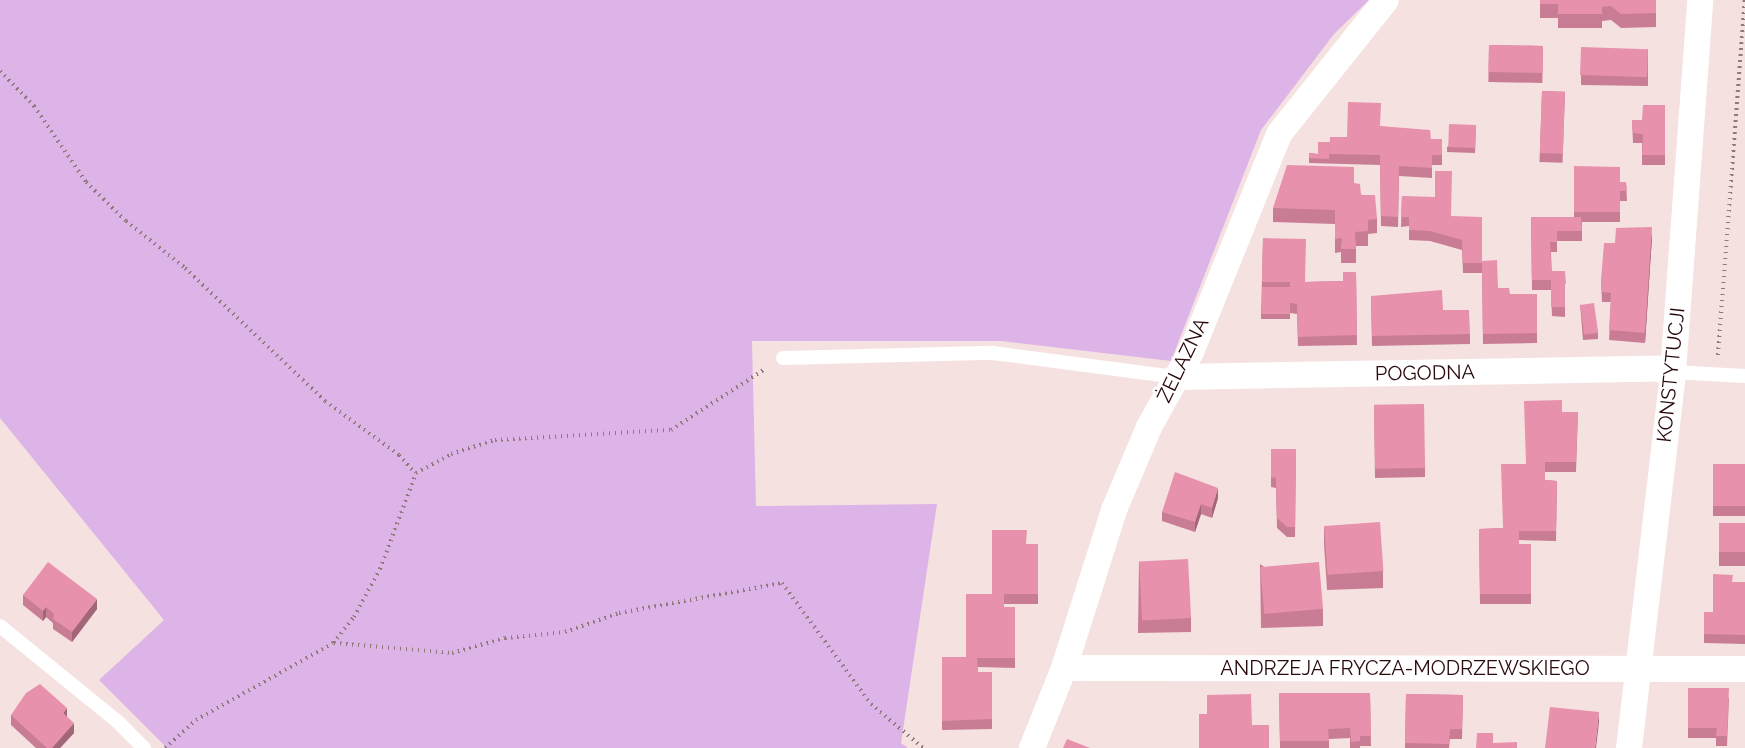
<!DOCTYPE html>
<meta charset="utf-8">
<style>
body{margin:0}
#map{position:relative;width:1745px;height:748px;overflow:hidden;background:#f5e1e0;font-family:Raleway,sans-serif}
div>[style]{position:absolute}
[style*='--x']{left:calc(var(--x)*1px);top:calc(var(--y)*1px);width:calc(var(--w)*1px);rotate:calc(var(--a)*1deg)}
.green>*{inset:0;background:#ddb4e8}
.path>*{height:4px;margin-top:-2px;transform-origin:0;background:repeating-linear-gradient(90deg,#937879 0 1.5px,transparent 0 6px)}
.lane>*{height:14px;margin:-7px;padding:0 7px;transform-origin:7px;border-radius:7px;background:#fff}
.street>*{height:26px;margin:-13px;padding:0 13px;transform-origin:13px;border-radius:13px;background:#fff}
.wall>*{inset:0;background:#c87d95;transform-origin:0 0}
.shaded-wall>*{inset:0;background:#a26679}
.building>*{inset:0;background:#e891ad;transform-origin:0 0}
span{translate:-50% -50%;white-space:nowrap;text-align:center;line-height:1.15;-webkit-text-stroke:4.5px #fff;paint-order:stroke}
.street-label{font-size:20px;color:#2a090b}
</style>
<div id="map">
<div class="green">
<div style="clip-path:polygon(0 0,1369px 0,1334px 34px,1261px 130px,1171px 361px,1002px 341px,752px 341px,756px 506px,937px 504px,901px 743px,908px 748px,167px 748px,99px 680px,164px 620px,0 418px)"></div>
</div>
<div class="path">
<div style="--x:0;--y:71;--w:49;--a:45.8"></div>
<div style="--x:34;--y:106;--w:92;--a:55.6"></div>
<div style="--x:86;--y:182;--w:56;--a:44.3"></div>
<div style="--x:126;--y:221;--w:75;--a:38.5"></div>
<div style="--x:185;--y:268;--w:193;--a:43.5"></div>
<div style="--x:325;--y:401;--w:92;--a:36.1"></div>
<div style="--x:399;--y:455;--w:24;--a:48"></div>
<div style="--x:1718;--y:355;--w:356;--a:-85.7"></div>
<div style="--x:334;--y:643;--w:118;--a:4.8"></div>
<div style="--x:452;--y:653;--w:55;--a:-15.8"></div>
<div style="--x:505;--y:638;--w:60;--a:-5.7"></div>
<div style="--x:565;--y:632;--w:57;--a:-19.4"></div>
<div style="--x:619;--y:613;--w:166;--a:-10.4"></div>
<div style="--x:782;--y:583;--w:150;--a:53.7"></div>
<div style="--x:871;--y:704;--w:68;--a:40.2"></div>
<div style="--x:165;--y:748;--w:42;--a:-42.1"></div>
<div style="--x:196;--y:720;--w:157;--a:-29.3"></div>
<div style="--x:333;--y:643;--w:33;--a:-51"></div>
<div style="--x:354;--y:617;--w:55;--a:-61.6"></div>
<div style="--x:380;--y:569;--w:103;--a:-69.4"></div>
<div style="--x:416;--y:473;--w:40;--a:-28"></div>
<div style="--x:451;--y:454;--w:46;--a:-17.7"></div>
<div style="--x:495;--y:440;--w:176;--a:-3.3"></div>
<div style="--x:671;--y:430;--w:112;--a:-33"></div>
</div>
<div class="lane">
<div style="--x:783;--y:358;--w:210;--a:-1.4"></div>
<div style="--x:993;--y:353;--w:185;--a:7.5"></div>
<div style="--x:1673;--y:372;--w:72;--a:3.2"></div>
<div style="--x:0;--y:626;--w:152;--a:39.1"></div>
<div style="--x:118;--y:722;--w:37;--a:45"></div>
</div>
<div class="street">
<div style="--x:1176;--y:377;--w:482;--a:-1"></div>
<div style="--x:1658;--y:369;--w:15;--a:11"></div>
<div style="--x:1064;--y:668;--w:681;--a:0.08"></div>
<div style="--x:1032;--y:748;--w:86;--a:-68.2"></div>
<div style="--x:1064;--y:668;--w:166;--a:-72.4"></div>
<div style="--x:1114;--y:510;--w:90;--a:-67.1"></div>
<div style="--x:1149;--y:427;--w:86;--a:-60.8"></div>
<div style="--x:1191;--y:352;--w:235;--a:-68"></div>
<div style="--x:1279;--y:134;--w:171;--a:-51.4"></div>
<div style="--x:1629;--y:748;--w:379;--a:-83.3"></div>
<div style="--x:1673;--y:372;--w:373;--a:-85.8"></div>
</div>
<div class="wall">
<div style="clip-path:polygon(1540px 0,1656px 0,1656px 27px,1621px 28px,1611px 20px,1602px 21px,1602px 28px,1558px 28px,1558px 18px,1540px 18px)"></div>
<div style="left:1489px;top:45px;width:54px;height:37px;rotate:1deg"></div>
<div style="clip-path:polygon(1648px 49px,1648px 86px,1581px 85px,1581px 75px)"></div>
<div style="left:1542px;top:91px;width:23px;height:71px;rotate:2deg"></div>
<div style="clip-path:polygon(1665px 105px,1665px 165px,1642px 165px,1642px 143px,1633px 143px,1632px 120px,1642px 120px)"></div>
<div style="clip-path:polygon(1476px 125px,1475px 153px,1447px 152px,1447px 147px)"></div>
<div style="clip-path:polygon(1380px 126px,1431px 139px,1442px 139px,1442px 165px,1432px 165px,1432px 178px,1399px 176px,1398px 227px,1381px 226px,1380px 165px,1309px 163px,1309px 153px,1318px 154px,1330px 142px,1347px 137px)"></div>
<div style="clip-path:polygon(1574px 166px,1620px 182px,1626px 182px,1627px 201px,1620px 201px,1620px 222px,1582px 222px,1582px 241px,1557px 241px,1557px 252px,1551px 252px,1552px 280px,1565px 271px,1565px 317px,1552px 316px,1551px 290px,1532px 290px,1531px 217px,1574px 217px)"></div>
<div style="clip-path:polygon(1354px 183px,1377px 219px,1377px 233px,1368px 234px,1368px 246px,1356px 246px,1356px 263px,1341px 263px,1341px 252px,1335px 253px,1335px 224px,1273px 222px,1273px 208px)"></div>
<div style="clip-path:polygon(1402px 196px,1451px 216px,1482px 261px,1498px 288px,1510px 294px,1537px 294px,1537px 343px,1483px 344px,1482px 273px,1463px 273px,1462px 250px,1430px 241px,1409px 240px,1409px 226px,1401px 227px)"></div>
<div style="clip-path:polygon(1652px 237px,1645px 343px,1609px 340px,1611px 302px,1602px 302px,1601px 280px)"></div>
<div style="clip-path:polygon(1263px 238px,1305px 282px,1343px 281px,1343px 272px,1356px 272px,1357px 345px,1298px 346px,1297px 314px,1290px 313px,1290px 319px,1261px 319px)"></div>
<div style="clip-path:polygon(1371px 296px,1443px 310px,1470px 334px,1470px 344px,1372px 346px)"></div>
<div style="clip-path:polygon(1580px 304px,1598px 333px,1598px 339px,1583px 340px)"></div>
<div style="clip-path:polygon(1374px 405px,1425px 468px,1425px 477px,1375px 478px)"></div>
<div style="clip-path:polygon(1562px 412px,1578px 412px,1576px 472px,1545px 472px,1545px 480px,1557px 481px,1556px 541px,1519px 540px,1519px 544px,1531px 544px,1531px 604px,1480px 604px,1479px 529px,1503px 528px,1526px 464px)"></div>
<div style="clip-path:polygon(1271px 449px,1296px 449px,1295px 537px,1287px 537px,1277px 528px,1276px 488px,1271px 487px)"></div>
<div style="left:1713px;top:464px;width:32px;height:52px"></div>
<div style="clip-path:polygon(1218px 498px,1212px 518px,1201px 514px,1195px 532px,1162px 521px,1162px 512px)"></div>
<div style="left:1745px;top:523px;width:43px;height:26px;rotate:90deg"></div>
<div style="clip-path:polygon(1324px 527px,1383px 571px,1383px 588px,1327px 590px,1324px 544px)"></div>
<div style="clip-path:polygon(1027px 544px,1038px 544px,1038px 604px,1004px 604px,1004px 607px,1015px 607px,1015px 668px,978px 667px,978px 672px,992px 672px,992px 729px,942px 730px,942px 657px,966px 657px,992px 594px)"></div>
<div style="clip-path:polygon(1139px 561px,1191px 618px,1191px 632px,1138px 633px)"></div>
<div style="clip-path:polygon(1260px 564px,1323px 609px,1323px 626px,1261px 628px)"></div>
<div style="clip-path:polygon(1733px 582px,1745px 582px,1745px 644px,1704px 643px,1704px 612px,1713px 612px)"></div>
<div style="clip-path:polygon(23px 595px,97px 609px,72px 642px,53px 629px,53px 623px,46px 617px,43px 621px,23px 605px)"></div>
<div style="clip-path:polygon(1688px 688px,1729px 698px,1727px 746px,1716px 746px,1716px 738px,1688px 738px)"></div>
<div style="clip-path:polygon(1279px 693px,1370px 693px,1371px 746px,1360px 746px,1360px 748px,1350px 748px,1350px 738px,1329px 739px,1329px 748px,1280px 748px)"></div>
<div style="clip-path:polygon(1406px 694px,1463px 695px,1462px 739px,1450px 739px,1449px 748px,1405px 748px)"></div>
<div style="clip-path:polygon(11px 715px,67px 717px,74px 733px,60px 748px,36px 748px,11px 725px)"></div>
</div>
<div class="shaded-wall">
<div style="clip-path:polygon(1652px 227px,1652px 237px,1645px 343px,1645px 333px)"></div>
<div style="clip-path:polygon(1218px 488px,1218px 498px,1212px 518px,1212px 508px)"></div>
<div style="clip-path:polygon(1201px 504px,1201px 514px,1195px 532px,1195px 522px)"></div>
<div style="clip-path:polygon(97px 599px,97px 609px,72px 642px,72px 632px)"></div>
<div style="clip-path:polygon(46px 607px,46px 617px,43px 621px,43px 611px)"></div>
<div style="clip-path:polygon(67px 708px,67px 718px,63px 713px)"></div>
<div style="clip-path:polygon(1599px 712px,1599px 722px,1596px 748px,1595px 748px)"></div>
<div style="clip-path:polygon(74px 723px,74px 733px,60px 748px,52px 748px)"></div>
</div>
<div class="building">
<div style="clip-path:polygon(1540px 0,1656px 0,1656px 13px,1621px 14px,1611px 6px,1602px 7px,1602px 14px,1558px 14px,1558px 4px,1540px 4px)"></div>
<div style="left:1489px;top:45px;width:54px;height:27px;rotate:1deg"></div>
<div style="left:1581px;top:47px;width:67px;height:28px;rotate:2deg"></div>
<div style="left:1542px;top:91px;width:23px;height:62px;rotate:2deg"></div>
<div style="clip-path:polygon(1348px 102px,1381px 103px,1380px 126px,1430px 130px,1431px 139px,1442px 139px,1442px 155px,1432px 155px,1432px 168px,1399px 166px,1398px 217px,1381px 216px,1380px 155px,1329px 154px,1330px 137px,1347px 137px)"></div>
<div style="clip-path:polygon(1643px 105px,1665px 105px,1665px 155px,1642px 155px,1643px 134px,1633px 133px,1632px 120px,1642px 120px)"></div>
<div style="left:1449px;top:124px;width:27px;height:23px;rotate:2deg"></div>
<div style="clip-path:polygon(1318px 142px,1330px 142px,1329px 159px,1309px 158px,1309px 153px,1318px 154px)"></div>
<div style="clip-path:polygon(1287px 165px,1354px 167px,1354px 183px,1360px 184px,1361px 195px,1375px 195px,1377px 219px,1368px 220px,1368px 231px,1355px 232px,1356px 249px,1341px 249px,1342px 238px,1335px 239px,1335px 210px,1273px 208px)"></div>
<div style="clip-path:polygon(1574px 166px,1620px 167px,1620px 182px,1626px 182px,1627px 191px,1620px 191px,1620px 212px,1574px 212px)"></div>
<div style="clip-path:polygon(1435px 171px,1452px 171px,1451px 216px,1482px 217px,1482px 261px,1497px 260px,1498px 288px,1509px 288px,1510px 294px,1537px 294px,1537px 333px,1483px 334px,1482px 263px,1463px 263px,1462px 240px,1430px 231px,1409px 230px,1409px 217px,1401px 217px,1402px 196px,1435px 197px)"></div>
<div style="clip-path:polygon(1531px 217px,1581px 217px,1582px 231px,1557px 231px,1557px 242px,1550px 242px,1552px 280px,1532px 280px)"></div>
<div style="clip-path:polygon(1652px 227px,1645px 333px,1609px 330px,1611px 293px,1602px 292px,1601px 280px,1604px 243px,1615px 243px,1616px 228px)"></div>
<div style="clip-path:polygon(1263px 238px,1306px 239px,1305px 282px,1343px 281px,1343px 272px,1356px 272px,1357px 335px,1298px 337px,1297px 304px,1290px 303px,1290px 282px,1262px 282px)"></div>
<div style="clip-path:polygon(1552px 271px,1565px 271px,1566px 284px,1565px 284px,1565px 280px,1552px 280px)"></div>
<div style="left:1551px;top:280px;width:14px;height:27px"></div>
<div style="left:1262px;top:287px;width:28px;height:27px"></div>
<div style="clip-path:polygon(1442px 290px,1443px 310px,1469px 310px,1470px 334px,1372px 336px,1371px 296px)"></div>
<div style="left:1594px;top:303px;width:30px;height:14px;rotate:82deg"></div>
<div style="clip-path:polygon(1562px 400px,1562px 412px,1578px 412px,1576px 462px,1545px 462px,1545px 480px,1557px 481px,1556px 531px,1519px 531px,1519px 544px,1531px 544px,1531px 594px,1480px 594px,1479px 529px,1503px 528px,1501px 464px,1526px 464px,1524px 401px)"></div>
<div style="left:1424px;top:404px;width:64px;height:50px;rotate:89deg"></div>
<div style="clip-path:polygon(1271px 449px,1296px 449px,1295px 527px,1287px 527px,1277px 518px,1276px 478px,1271px 477px)"></div>
<div style="left:1713px;top:464px;width:32px;height:42px"></div>
<div style="clip-path:polygon(1175px 472px,1218px 488px,1212px 508px,1201px 504px,1195px 522px,1162px 512px)"></div>
<div style="left:1380px;top:522px;width:49px;height:56px;rotate:86deg"></div>
<div style="left:1745px;top:523px;width:29px;height:26px;rotate:90deg"></div>
<div style="clip-path:polygon(992px 530px,1027px 530px,1026px 544px,1038px 544px,1038px 594px,1004px 594px,1004px 607px,1015px 607px,1015px 658px,977px 658px,978px 672px,992px 672px,992px 719px,942px 721px,942px 657px,966px 657px,966px 594px,992px 594px)"></div>
<div style="left:1188px;top:559px;width:59px;height:49px;rotate:87deg"></div>
<div style="clip-path:polygon(48px 562px,97px 599px,72px 632px,53px 619px,54px 614px,46px 607px,43px 611px,23px 595px)"></div>
<div style="left:1319px;top:562px;width:47px;height:59px;rotate:85deg"></div>
<div style="clip-path:polygon(1713px 574px,1733px 575px,1732px 582px,1745px 582px,1745px 635px,1704px 634px,1704px 612px,1713px 612px)"></div>
<div style="clip-path:polygon(40px 684px,67px 708px,63px 713px,74px 723px,52px 748px,47px 748px,11px 715px,26px 693px)"></div>
<div style="clip-path:polygon(1688px 688px,1729px 688px,1727px 736px,1716px 736px,1717px 728px,1688px 728px)"></div>
<div style="clip-path:polygon(1279px 693px,1370px 693px,1371px 736px,1360px 736px,1360px 741px,1351px 742px,1350px 728px,1328px 729px,1329px 741px,1280px 741px)"></div>
<div style="clip-path:polygon(1251px 694px,1252px 725px,1269px 725px,1269px 748px,1199px 748px,1199px 714px,1207px 714px,1207px 695px)"></div>
<div style="clip-path:polygon(1406px 694px,1463px 695px,1462px 729px,1450px 729px,1449px 744px,1405px 743px)"></div>
<div style="clip-path:polygon(1550px 707px,1599px 712px,1595px 748px,1545px 748px)"></div>
<div style="clip-path:polygon(1477px 733px,1493px 733px,1493px 743px,1517px 742px,1517px 748px,1476px 748px)"></div>
<div style="clip-path:polygon(1067px 739px,1090px 748px,1063px 748px)"></div>
</div>
<div class="street-label">
<span style="left:1183px;top:360px;rotate:-64deg">ŻELAZNA</span>
<span style="left:1425px;top:373px;rotate:-1deg">POGODNA</span>
<span style="left:1671px;top:375px;rotate:-84deg">KONSTYTUCJI</span>
<span style="left:1405px;top:668px">ANDRZEJA FRYCZA-MODRZEWSKIEGO</span>
</div>
</div>
